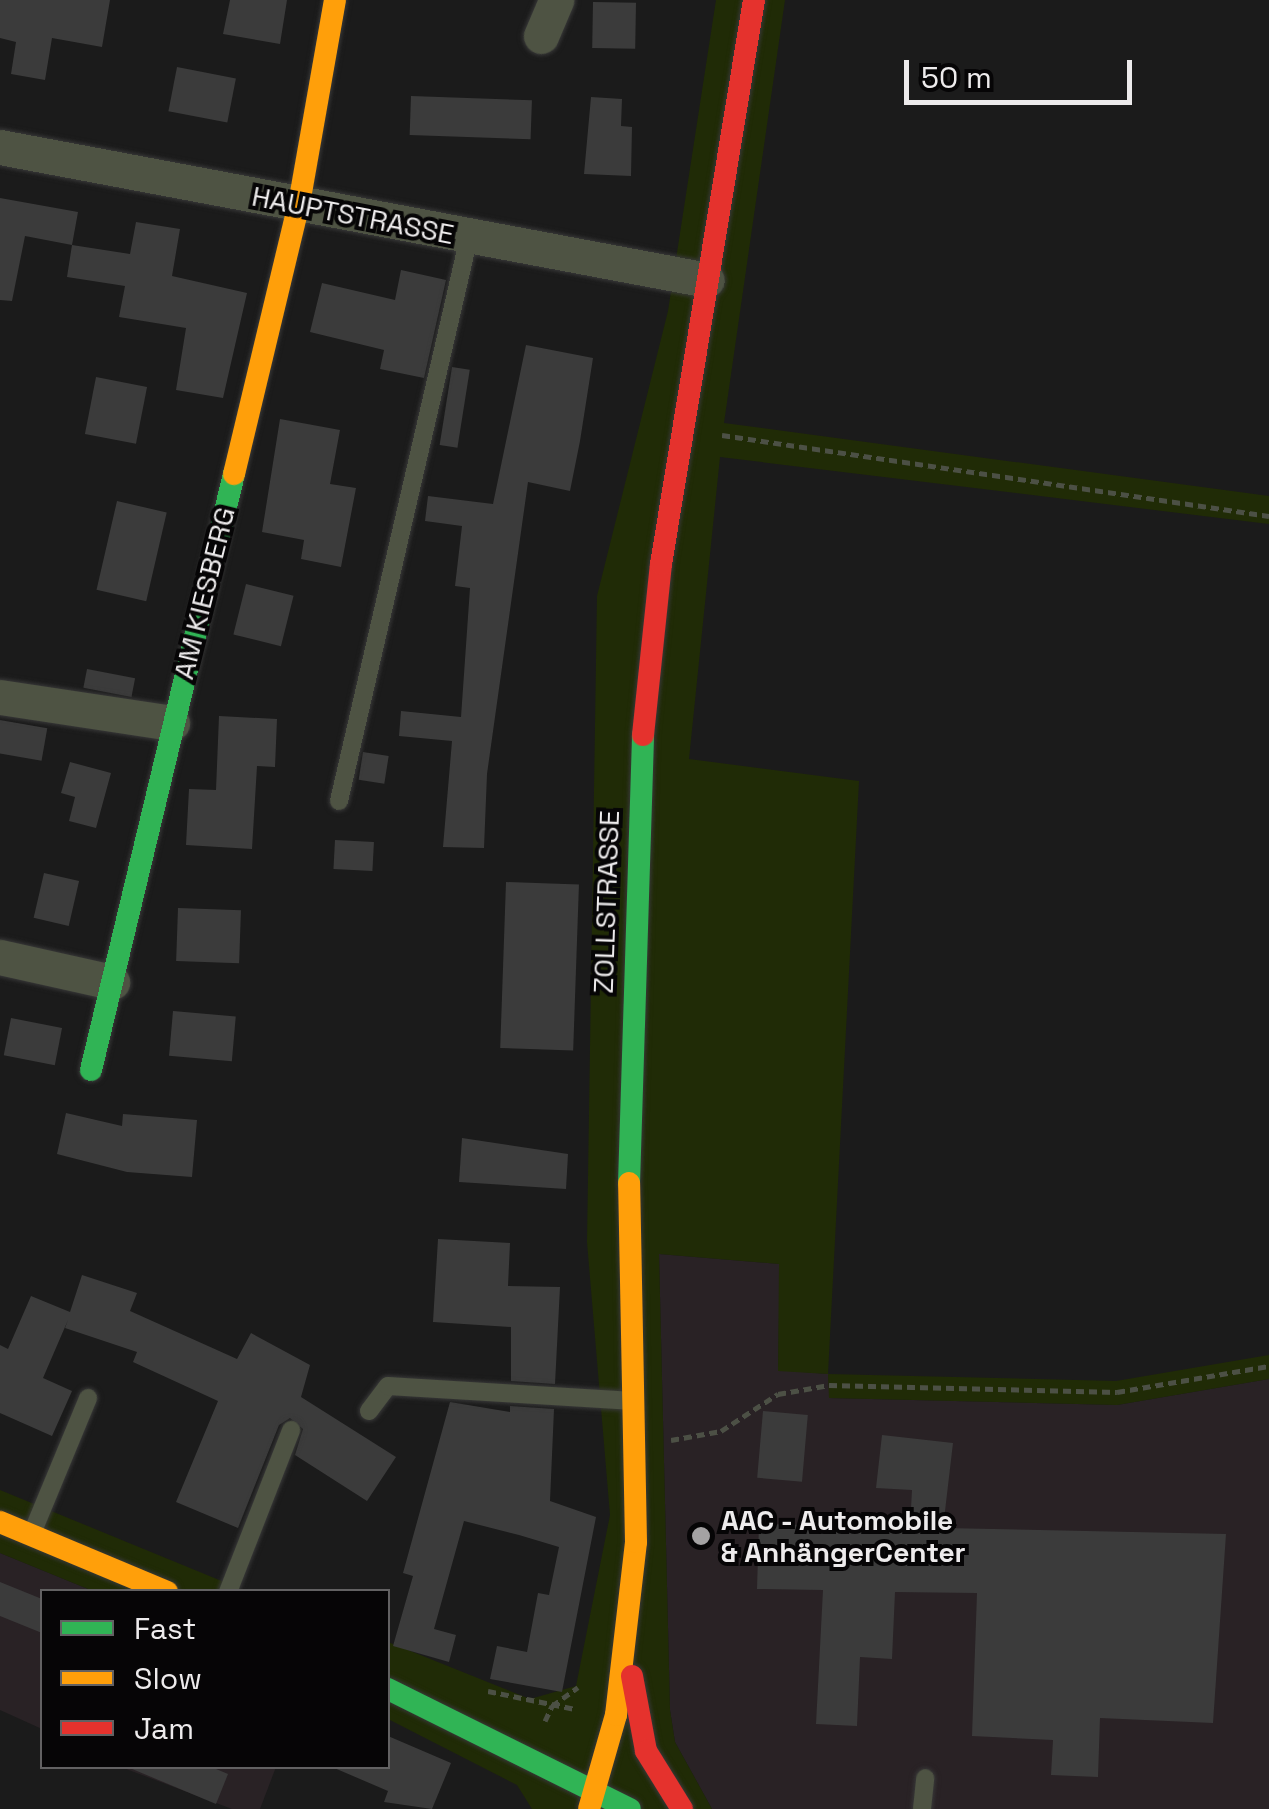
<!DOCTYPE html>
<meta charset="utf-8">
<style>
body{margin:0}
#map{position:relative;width:1269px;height:1809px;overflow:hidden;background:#1b1b1b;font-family:"Space Grotesk",sans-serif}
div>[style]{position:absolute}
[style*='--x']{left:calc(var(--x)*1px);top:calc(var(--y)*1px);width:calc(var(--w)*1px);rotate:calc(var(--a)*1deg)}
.built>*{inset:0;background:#292225}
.green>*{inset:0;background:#202b06}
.building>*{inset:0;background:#3b3b3b;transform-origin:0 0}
.path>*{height:5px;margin-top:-2.5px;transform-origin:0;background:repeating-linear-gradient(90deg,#4c5045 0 8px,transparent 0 13px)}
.roads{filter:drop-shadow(0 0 2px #383838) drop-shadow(0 0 2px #383838)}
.lane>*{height:18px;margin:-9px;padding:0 9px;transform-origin:9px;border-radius:9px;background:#4e5343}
.street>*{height:35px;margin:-17.5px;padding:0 17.5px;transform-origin:17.5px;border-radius:17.5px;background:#4e5343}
.fast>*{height:22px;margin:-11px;padding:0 11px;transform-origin:11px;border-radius:11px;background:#30b455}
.slow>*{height:22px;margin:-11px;padding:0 11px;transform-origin:11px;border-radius:11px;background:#ff9f0a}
.jam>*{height:22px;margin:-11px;padding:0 11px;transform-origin:11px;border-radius:11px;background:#e5322d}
.dots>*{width:28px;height:28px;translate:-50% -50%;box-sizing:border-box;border:5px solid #060506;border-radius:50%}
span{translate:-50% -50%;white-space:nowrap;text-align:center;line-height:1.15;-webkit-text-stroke:8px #060506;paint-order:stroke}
.street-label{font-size:28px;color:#edebec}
.poi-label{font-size:28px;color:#edebec;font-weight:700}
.left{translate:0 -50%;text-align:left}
.legend{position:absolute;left:40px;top:1589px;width:350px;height:180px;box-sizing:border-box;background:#060506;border:2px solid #626162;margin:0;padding:12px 18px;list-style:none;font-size:30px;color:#edebec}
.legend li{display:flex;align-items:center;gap:20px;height:50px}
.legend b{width:50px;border:2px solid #626162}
.scale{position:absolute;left:904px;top:60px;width:228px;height:45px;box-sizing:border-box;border:5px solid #edebec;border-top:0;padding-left:12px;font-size:30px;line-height:35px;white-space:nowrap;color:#edebec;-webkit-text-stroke:8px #060506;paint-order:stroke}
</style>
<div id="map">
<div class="built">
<div style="clip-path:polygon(659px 1254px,780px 1264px,778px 1370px,828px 1374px,830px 1398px,1117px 1405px,1269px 1379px,1269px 1809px,712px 1809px,675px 1742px,670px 1710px)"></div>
<div style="clip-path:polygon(0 1553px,93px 1591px,42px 1592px,42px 1729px,0 1710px)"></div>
<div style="clip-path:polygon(121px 1767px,276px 1767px,260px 1809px,232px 1809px)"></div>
</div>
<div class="green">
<div style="clip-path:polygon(716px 0,785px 0,724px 423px,1269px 496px,1269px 524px,720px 457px,689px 759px,859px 781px,828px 1374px,1116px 1381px,1269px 1355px,1269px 1379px,1117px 1405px,829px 1398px,828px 1374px,778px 1371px,779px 1264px,659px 1254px,670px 1710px,675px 1742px,712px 1809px,532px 1809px,517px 1785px,388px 1719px,388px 1642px,530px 1699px,576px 1686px,610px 1515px,587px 1242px,597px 596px,668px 311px)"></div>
<div style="clip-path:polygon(0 1490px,246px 1591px,93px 1591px,0 1553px)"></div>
</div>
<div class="building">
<div style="clip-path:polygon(0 0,110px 0,102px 47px,52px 38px,45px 80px,11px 74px,16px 42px,0 38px)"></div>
<div style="clip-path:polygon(230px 0,287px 0,280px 44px,223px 34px)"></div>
<div style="left:593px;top:2px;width:43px;height:46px;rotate:1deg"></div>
<div style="left:177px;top:67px;width:60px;height:45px;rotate:11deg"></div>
<div style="left:411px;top:96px;width:121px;height:39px;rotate:2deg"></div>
<div style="clip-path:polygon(591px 97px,622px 99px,621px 126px,632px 127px,631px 176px,584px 174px)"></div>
<div style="clip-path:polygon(0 198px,78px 212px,72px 245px,25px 236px,12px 301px,0 300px)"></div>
<div style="clip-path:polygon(136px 222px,180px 229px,172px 276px,247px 293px,223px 398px,176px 390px,186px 328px,119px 317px,125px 286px,67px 277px,72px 245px,130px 254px)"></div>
<div style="clip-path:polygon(401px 270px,446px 280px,424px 378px,380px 369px,384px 350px,310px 332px,322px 283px,395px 300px)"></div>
<div style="clip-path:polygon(526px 345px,593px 358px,580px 441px,570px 491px,528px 482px,487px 774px,484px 848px,443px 847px,452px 741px,399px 736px,401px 711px,461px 717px,470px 588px,455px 586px,462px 526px,425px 521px,428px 496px,493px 504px)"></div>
<div style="left:452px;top:367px;width:18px;height:79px;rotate:9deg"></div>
<div style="left:96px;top:377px;width:52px;height:58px;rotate:11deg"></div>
<div style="clip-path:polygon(280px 419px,340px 430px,330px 484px,356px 488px,341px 567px,301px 559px,304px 540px,262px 532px)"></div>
<div style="left:117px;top:501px;width:51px;height:91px;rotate:13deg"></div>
<div style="left:246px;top:584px;width:49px;height:52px;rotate:14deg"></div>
<div style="left:87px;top:669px;width:49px;height:19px;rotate:11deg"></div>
<div style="clip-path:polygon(219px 716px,277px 719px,275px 767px,257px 766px,252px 849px,186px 845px,189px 789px,216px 790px)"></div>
<div style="left:0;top:720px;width:48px;height:33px;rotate:10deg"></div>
<div style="left:363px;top:752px;width:26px;height:28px;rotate:9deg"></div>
<div style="clip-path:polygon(70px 762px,111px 773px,96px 828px,69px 821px,75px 797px,61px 793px)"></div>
<div style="left:335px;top:840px;width:39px;height:29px;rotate:3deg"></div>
<div style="left:44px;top:873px;width:36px;height:46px;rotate:13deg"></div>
<div style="left:506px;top:882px;width:73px;height:166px;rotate:2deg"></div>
<div style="left:178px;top:908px;width:63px;height:53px;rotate:2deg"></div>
<div style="left:173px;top:1011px;width:63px;height:45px;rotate:5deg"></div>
<div style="left:11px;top:1018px;width:52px;height:38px;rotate:11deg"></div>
<div style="clip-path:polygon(66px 1113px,122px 1126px,123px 1114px,197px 1120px,192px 1177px,127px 1172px,57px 1154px)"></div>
<div style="clip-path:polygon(462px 1138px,568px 1154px,566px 1189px,459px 1182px)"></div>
<div style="clip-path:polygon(438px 1239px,510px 1243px,508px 1286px,560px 1287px,555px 1384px,511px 1381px,511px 1327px,433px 1322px)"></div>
<div style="clip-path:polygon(82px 1275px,137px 1293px,130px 1311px,237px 1359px,251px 1333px,310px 1365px,301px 1397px,396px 1457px,367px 1501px,295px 1455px,303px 1429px,290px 1418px,279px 1425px,238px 1528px,176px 1502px,218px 1401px,133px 1362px,137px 1352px,65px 1328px,68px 1320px,43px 1378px,72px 1391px,52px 1436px,0 1413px,0 1345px,8px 1349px,31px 1296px,70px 1312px)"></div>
<div style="clip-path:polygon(450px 1402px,510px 1412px,510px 1406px,554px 1409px,550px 1501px,596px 1517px,562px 1692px,490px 1679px,497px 1646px,527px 1652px,538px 1593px,549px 1595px,559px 1547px,519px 1535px,464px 1521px,434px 1629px,456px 1635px,449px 1662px,393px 1646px,413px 1576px,403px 1573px)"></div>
<div style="left:763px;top:1411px;width:45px;height:67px;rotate:5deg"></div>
<div style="clip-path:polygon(882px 1435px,953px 1443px,943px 1528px,1226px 1534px,1213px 1723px,1100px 1718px,1098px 1777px,1051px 1775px,1053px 1740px,972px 1736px,977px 1593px,895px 1592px,892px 1659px,860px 1657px,857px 1726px,816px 1724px,823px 1590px,757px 1589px,759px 1524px,910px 1527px,912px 1490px,876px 1488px)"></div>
<div style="clip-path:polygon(0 1582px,42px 1599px,42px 1633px,0 1616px)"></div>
<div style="clip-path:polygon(388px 1736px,451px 1763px,432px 1809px,384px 1802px,388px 1791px,332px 1767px,388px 1766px)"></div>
<div style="clip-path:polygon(125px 1766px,209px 1766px,228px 1774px,216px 1804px)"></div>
</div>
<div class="path">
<div style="--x:722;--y:435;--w:553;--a:8.42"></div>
<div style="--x:671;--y:1440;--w:51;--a:-10.2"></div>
<div style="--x:721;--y:1431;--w:68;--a:-33"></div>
<div style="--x:778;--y:1394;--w:52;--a:-10"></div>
<div style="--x:829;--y:1385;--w:288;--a:1.4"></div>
<div style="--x:1117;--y:1392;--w:154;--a:-9.7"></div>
<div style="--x:488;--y:1691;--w:89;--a:11.7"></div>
<div style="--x:545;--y:1721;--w:17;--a:-65"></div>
<div style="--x:552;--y:1706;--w:32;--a:-36"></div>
</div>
<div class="roads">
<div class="lane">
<div style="--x:339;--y:801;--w:579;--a:-77.02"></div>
<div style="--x:369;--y:1411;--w:31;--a:-53"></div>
<div style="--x:388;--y:1386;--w:242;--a:3.5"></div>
<div style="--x:33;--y:1531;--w:144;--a:-67.5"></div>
<div style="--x:228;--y:1592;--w:174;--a:-68.7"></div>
<div style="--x:922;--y:1809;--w:31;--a:-84"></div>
</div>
<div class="street">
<div style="--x:541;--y:36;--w:39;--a:-67"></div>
<div style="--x:0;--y:147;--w:719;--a:10.65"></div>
<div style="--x:0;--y:697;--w:174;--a:8.6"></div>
<div style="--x:0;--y:957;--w:115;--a:12.6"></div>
</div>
<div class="fast">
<div style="--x:91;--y:1070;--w:613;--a:-76.51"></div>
<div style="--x:629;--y:1183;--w:448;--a:-88.2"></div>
<div style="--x:388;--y:1689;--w:270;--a:26.4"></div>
</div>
<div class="slow">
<div style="--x:234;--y:474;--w:278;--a:-76.5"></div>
<div style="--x:299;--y:204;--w:207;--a:-80"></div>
<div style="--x:0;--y:1522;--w:181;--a:22.7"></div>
<div style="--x:589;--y:1809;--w:98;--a:-74"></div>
<div style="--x:616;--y:1715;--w:174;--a:-83.4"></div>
<div style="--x:636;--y:1542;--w:359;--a:-91.1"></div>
</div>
<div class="jam">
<div style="--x:643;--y:735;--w:172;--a:-84"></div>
<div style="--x:661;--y:564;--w:572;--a:-80.64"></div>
<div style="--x:632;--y:1676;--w:76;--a:79.4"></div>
<div style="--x:646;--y:1751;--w:68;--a:58.2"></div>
</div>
</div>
<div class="dots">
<div style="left:701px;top:1536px;background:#a4a2a3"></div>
</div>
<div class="street-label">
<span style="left:353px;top:215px;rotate:11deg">HAUPTSTRASSE</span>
<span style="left:204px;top:593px;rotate:-76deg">AM KIESBERG</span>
<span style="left:606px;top:902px;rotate:-88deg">ZOLLSTRASSE</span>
</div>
<div class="poi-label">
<span class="left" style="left:721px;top:1536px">AAC - Automobile<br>&amp; AnhängerCenter</span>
</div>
<ul class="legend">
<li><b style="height:12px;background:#30b455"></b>Fast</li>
<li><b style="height:12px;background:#ff9f0a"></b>Slow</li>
<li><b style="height:12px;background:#e5322d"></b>Jam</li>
</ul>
<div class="scale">50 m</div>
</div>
